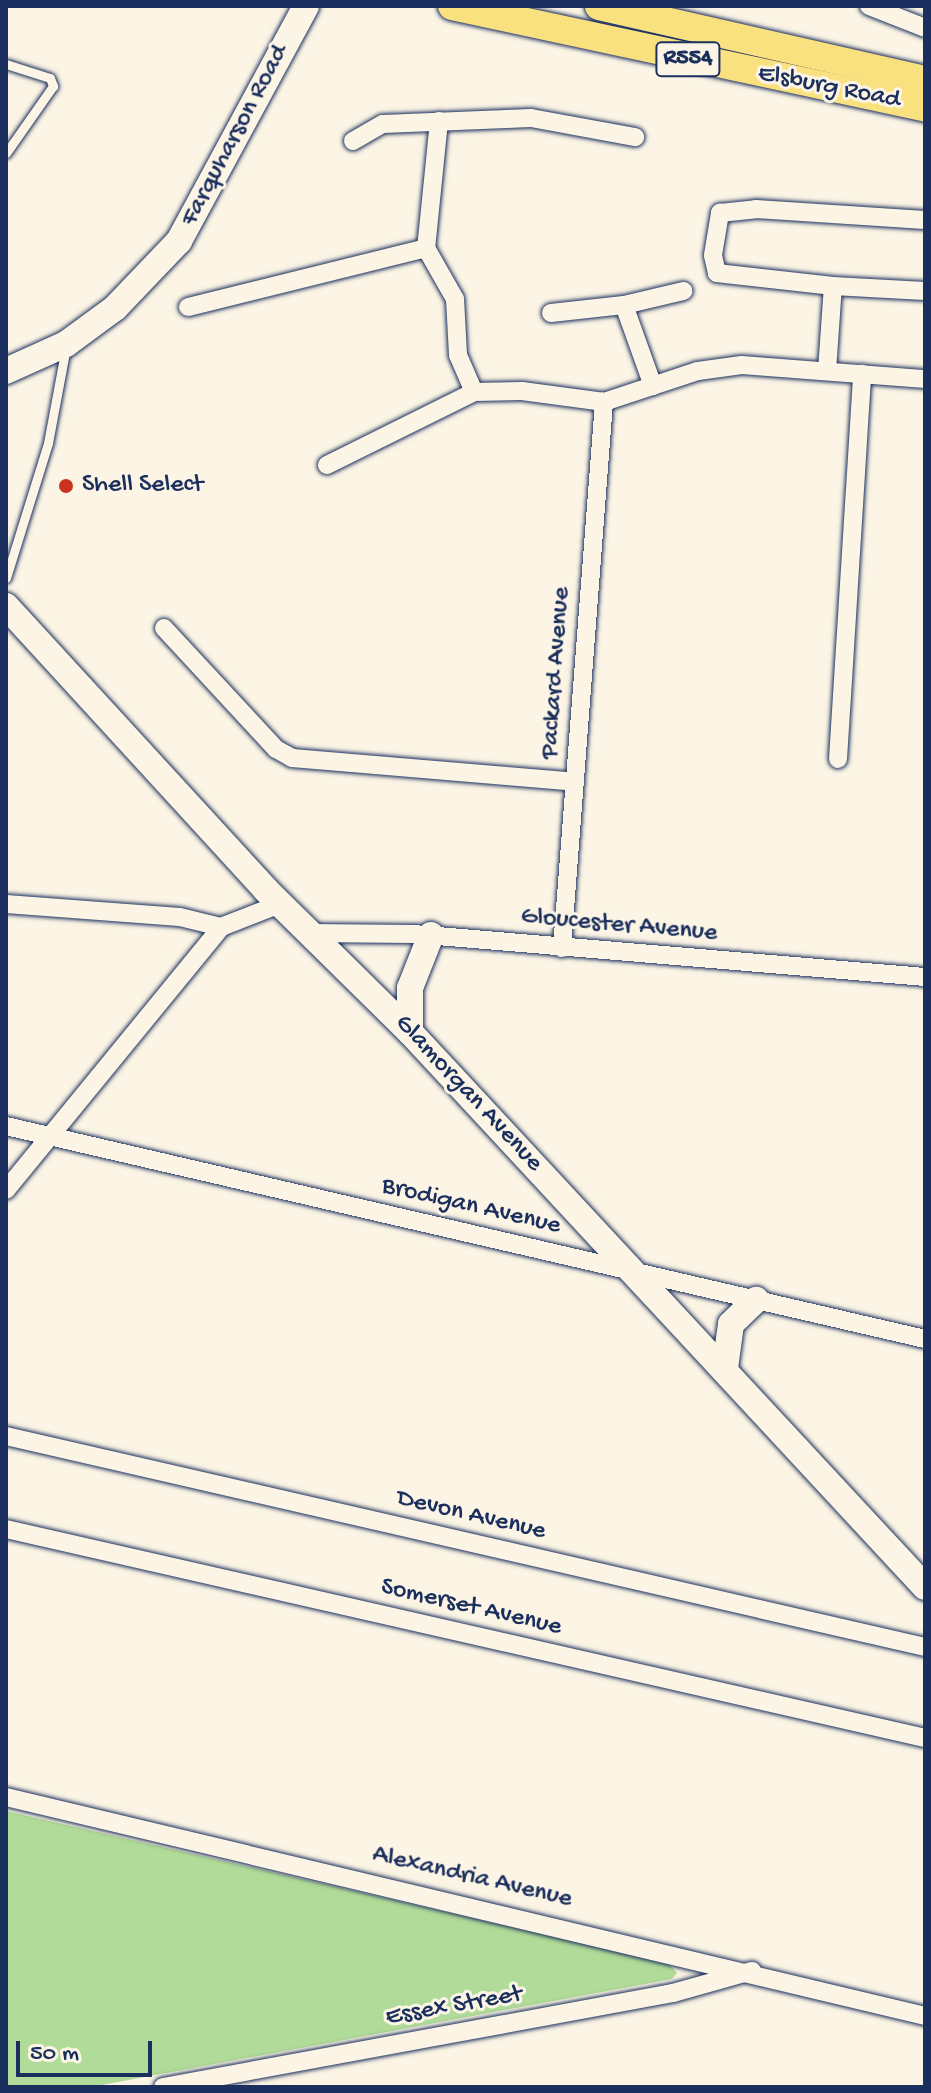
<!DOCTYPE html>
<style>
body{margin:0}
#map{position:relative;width:931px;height:2093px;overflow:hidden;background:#fcf5e5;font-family:"Gochi Hand",sans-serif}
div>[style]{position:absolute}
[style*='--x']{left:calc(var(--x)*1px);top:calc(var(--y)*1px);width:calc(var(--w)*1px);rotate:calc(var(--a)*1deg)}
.green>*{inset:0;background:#b1db98}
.roads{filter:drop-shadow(0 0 2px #1b2f5e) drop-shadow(0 0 2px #1b2f5e)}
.lane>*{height:9px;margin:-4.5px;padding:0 4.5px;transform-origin:4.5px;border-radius:4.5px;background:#fcf5e5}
.street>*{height:18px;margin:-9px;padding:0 9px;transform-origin:9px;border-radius:9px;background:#fcf5e5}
.secondary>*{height:26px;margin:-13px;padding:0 13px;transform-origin:13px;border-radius:13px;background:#fcf5e5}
.primary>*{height:28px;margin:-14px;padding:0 14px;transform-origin:14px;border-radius:14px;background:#fae180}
.dots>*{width:22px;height:22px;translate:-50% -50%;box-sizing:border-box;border:4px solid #fcf5e5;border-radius:50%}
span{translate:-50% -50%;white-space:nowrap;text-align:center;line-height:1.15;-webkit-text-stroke:6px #fcf5e5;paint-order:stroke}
.shield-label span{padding:2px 6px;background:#fcf5e5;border:2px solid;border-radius:6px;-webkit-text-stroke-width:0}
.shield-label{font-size:24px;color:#1b2f5e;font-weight:700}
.street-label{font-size:26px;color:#1b2f5e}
.poi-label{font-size:26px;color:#1b2f5e}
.left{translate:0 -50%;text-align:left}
.frame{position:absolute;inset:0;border:8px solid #1b2f5e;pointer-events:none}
.scale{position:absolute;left:16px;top:2041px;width:136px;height:36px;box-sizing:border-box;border:4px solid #1b2f5e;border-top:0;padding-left:10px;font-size:24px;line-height:28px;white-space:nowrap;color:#1b2f5e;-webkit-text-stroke:6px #fcf5e5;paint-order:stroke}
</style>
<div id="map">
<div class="green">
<div style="clip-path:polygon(6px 1811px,668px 1963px,677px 1973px,672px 1979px,91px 2087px,6px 2087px)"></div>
</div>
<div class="roads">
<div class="lane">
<div style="--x:6;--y:64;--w:46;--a:17.7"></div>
<div style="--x:50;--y:78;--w:9;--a:69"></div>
<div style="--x:53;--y:86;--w:82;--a:125"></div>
<div style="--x:6;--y:578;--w:141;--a:-72.7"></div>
<div style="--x:48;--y:443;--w:98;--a:-79.4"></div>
</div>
<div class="street">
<div style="--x:869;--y:6;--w:60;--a:21.4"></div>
<div style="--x:439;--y:121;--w:128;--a:95.8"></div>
<div style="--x:426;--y:248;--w:59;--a:60.4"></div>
<div style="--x:455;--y:299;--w:56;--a:86.9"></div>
<div style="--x:458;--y:355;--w:40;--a:66.6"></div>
<div style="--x:353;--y:141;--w:34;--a:-30"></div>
<div style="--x:383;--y:124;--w:148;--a:-2.3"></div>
<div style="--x:531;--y:118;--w:106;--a:10.4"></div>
<div style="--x:833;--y:286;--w:92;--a:3.1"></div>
<div style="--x:624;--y:305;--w:86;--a:70.3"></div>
<div style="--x:188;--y:307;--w:245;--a:-13.9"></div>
<div style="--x:551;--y:313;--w:73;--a:-6.3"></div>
<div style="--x:624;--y:305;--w:61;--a:-13.3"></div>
<div style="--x:827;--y:371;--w:85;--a:-86"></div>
<div style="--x:833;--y:286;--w:117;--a:-173.6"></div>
<div style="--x:717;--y:273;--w:18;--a:-103"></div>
<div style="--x:713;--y:255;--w:43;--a:-80.5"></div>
<div style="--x:720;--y:213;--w:36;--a:-6"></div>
<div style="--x:756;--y:209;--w:169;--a:3.7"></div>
<div style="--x:327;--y:465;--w:164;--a:-26.4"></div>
<div style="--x:474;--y:392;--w:48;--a:-1.2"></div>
<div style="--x:522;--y:391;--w:83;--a:7.6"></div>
<div style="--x:604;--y:402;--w:99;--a:-18.3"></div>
<div style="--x:698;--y:371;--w:44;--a:-7.8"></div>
<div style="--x:742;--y:365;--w:184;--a:4.4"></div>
<div style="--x:164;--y:628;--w:165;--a:47.2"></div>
<div style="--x:276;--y:749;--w:18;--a:29"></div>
<div style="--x:292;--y:758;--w:284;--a:4.8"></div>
<div style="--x:838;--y:759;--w:386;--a:-86.4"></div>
<div style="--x:6;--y:904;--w:174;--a:4.3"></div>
<div style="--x:180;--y:917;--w:42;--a:13.7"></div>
<div style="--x:309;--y:933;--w:105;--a:0.5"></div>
<div style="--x:414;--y:934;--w:513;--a:4.81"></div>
<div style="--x:562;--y:948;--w:548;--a:-85.6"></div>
<div style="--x:6;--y:1126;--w:943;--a:13.05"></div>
<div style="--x:6;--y:1190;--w:340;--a:-50.7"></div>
<div style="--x:221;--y:927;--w:63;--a:-21.3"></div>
<div style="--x:6;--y:1436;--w:943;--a:12.93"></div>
<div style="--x:6;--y:1529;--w:942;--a:12.81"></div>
<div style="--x:6;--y:1797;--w:945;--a:13.4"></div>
<div style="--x:163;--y:2087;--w:519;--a:-10.44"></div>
<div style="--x:673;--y:1993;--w:82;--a:-15.6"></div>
</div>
<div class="secondary">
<div style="--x:6;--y:371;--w:66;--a:-24.2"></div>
<div style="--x:66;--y:344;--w:61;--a:-36.3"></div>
<div style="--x:115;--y:308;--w:93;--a:-46.3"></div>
<div style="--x:179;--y:241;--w:267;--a:-61.6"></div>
<div style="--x:6;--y:606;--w:385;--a:47.5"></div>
<div style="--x:266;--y:890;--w:202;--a:44.6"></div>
<div style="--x:410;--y:1032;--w:757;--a:47.14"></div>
<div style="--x:410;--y:1032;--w:44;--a:-90"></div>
<div style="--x:410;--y:988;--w:57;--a:-68.4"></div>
<div style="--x:725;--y:1368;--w:44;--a:-82.2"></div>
<div style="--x:731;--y:1324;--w:35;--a:-44"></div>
</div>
<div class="primary">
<div style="--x:452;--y:6;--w:484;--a:12.1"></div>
<div style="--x:599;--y:6;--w:334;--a:12.8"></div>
</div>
</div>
<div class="dots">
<div style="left:66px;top:486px;background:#c8321e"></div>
</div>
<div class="shield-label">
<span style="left:688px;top:59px">R554</span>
</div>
<div class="street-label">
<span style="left:829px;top:88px;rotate:11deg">Elsburg Road</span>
<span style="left:236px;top:136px;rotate:-62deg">Farquharson Road</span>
<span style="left:557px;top:673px;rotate:-86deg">Packard Avenue</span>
<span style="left:619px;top:926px;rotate:5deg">Gloucester Avenue</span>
<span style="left:468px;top:1094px;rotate:47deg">Glamorgan Avenue</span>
<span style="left:471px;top:1207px;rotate:13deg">Brodigan Avenue</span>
<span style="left:471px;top:1516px;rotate:13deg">Devon Avenue</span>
<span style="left:471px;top:1608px;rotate:13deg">Somerset Avenue</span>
<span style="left:472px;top:1878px;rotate:13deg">Alexandria Avenue</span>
<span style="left:454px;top:2007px;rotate:-10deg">Essex Street</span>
</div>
<div class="poi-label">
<span class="left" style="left:82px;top:486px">Shell Select</span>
</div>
<div class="frame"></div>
<div class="scale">50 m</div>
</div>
